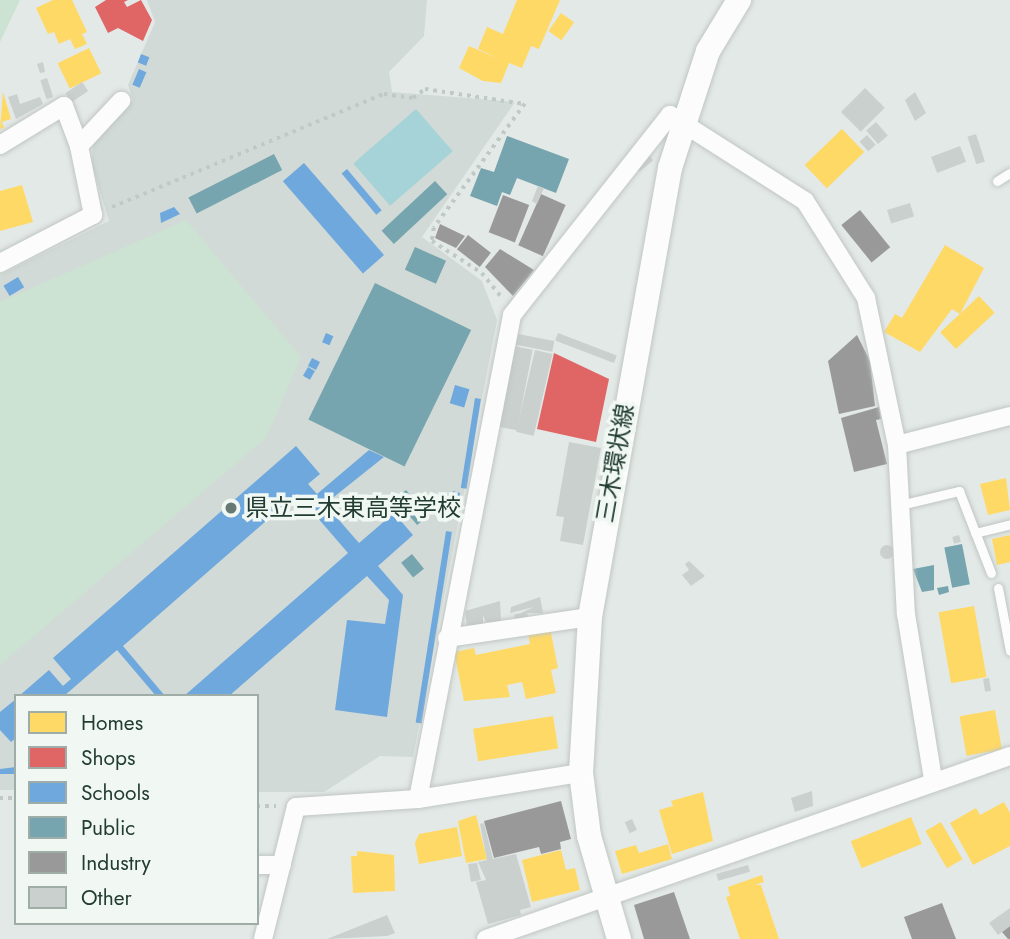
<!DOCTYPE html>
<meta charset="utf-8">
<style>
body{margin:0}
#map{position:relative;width:1010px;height:939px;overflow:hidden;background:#e3e9e6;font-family:Jost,"Noto Sans JP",sans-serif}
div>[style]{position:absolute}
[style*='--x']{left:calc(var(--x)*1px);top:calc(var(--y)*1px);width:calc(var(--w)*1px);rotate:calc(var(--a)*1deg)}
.built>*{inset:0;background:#d1dad6}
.green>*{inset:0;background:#cce2d2}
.water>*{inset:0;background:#a5d3d7;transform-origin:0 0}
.homes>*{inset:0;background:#ffd966;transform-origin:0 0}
.shops>*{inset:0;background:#e06666}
.schools>*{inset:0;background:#6fa8dc;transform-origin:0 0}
.public>*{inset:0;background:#76a5af;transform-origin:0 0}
.industry>*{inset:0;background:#999;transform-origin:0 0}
.building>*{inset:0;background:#cad0cd;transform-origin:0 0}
.round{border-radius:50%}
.path>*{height:3.5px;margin-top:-1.75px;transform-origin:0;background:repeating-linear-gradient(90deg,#c0c9c5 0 3.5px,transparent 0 8.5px)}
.roads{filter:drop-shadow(0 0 2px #c0c6c3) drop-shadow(0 0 2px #c0c6c3)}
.service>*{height:9px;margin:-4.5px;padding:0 4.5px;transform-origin:4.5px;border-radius:4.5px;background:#fbfcfb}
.minor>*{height:18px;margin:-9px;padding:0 9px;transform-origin:9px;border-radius:9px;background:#fbfcfb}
.secondary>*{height:24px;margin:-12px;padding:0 12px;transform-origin:12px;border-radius:12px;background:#fbfcfb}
.dots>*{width:19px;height:19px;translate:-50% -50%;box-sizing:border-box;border:4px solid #f1f8f4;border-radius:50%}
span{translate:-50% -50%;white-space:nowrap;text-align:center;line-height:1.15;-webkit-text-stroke:7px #f1f8f4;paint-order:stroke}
.street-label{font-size:24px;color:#223c33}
.poi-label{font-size:24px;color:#223c33}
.left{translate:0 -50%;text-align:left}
.legend{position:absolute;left:14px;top:694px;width:245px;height:231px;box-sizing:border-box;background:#f1f8f4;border:2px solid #9eada7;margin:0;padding:9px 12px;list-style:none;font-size:21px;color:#223c33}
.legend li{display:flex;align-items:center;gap:14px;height:35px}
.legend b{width:35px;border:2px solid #9eada7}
</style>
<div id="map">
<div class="built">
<div style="clip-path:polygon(147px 0,427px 0,424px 36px,389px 72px,392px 92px,515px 102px,422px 237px,482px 281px,497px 320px,413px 757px,380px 756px,324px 792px,257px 792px,257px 696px,16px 696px,16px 790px,0 790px,0 275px,109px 221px,92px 165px,93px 141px,133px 100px,128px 85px,155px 22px)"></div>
</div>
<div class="green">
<div style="clip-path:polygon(0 0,20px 0,0 42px)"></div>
<div style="clip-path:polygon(186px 220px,301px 357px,266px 438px,0 665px,0 302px)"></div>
</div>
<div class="water">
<div style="left:416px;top:109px;width:56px;height:83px;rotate:49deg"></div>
</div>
<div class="homes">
<div style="clip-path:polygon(53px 0,72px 0,87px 32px,82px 34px,87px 44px,75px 49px,70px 39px,59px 44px,54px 32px,48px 34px,36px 8px)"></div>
<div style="clip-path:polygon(517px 0,560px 0,539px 49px,531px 46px,522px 68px,509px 63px,501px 83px,483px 81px,459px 68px,469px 46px,499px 59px,478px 49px,487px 27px,503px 34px)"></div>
<div style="left:561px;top:13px;width:16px;height:22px;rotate:35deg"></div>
<div style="left:89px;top:48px;width:28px;height:35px;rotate:64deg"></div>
<div style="clip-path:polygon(3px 92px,11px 119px,2px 122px,4px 128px,0 129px)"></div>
<div style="left:842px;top:129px;width:32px;height:52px;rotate:46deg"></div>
<div style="clip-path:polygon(22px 185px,33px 222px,0 231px,0 191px)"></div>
<div style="clip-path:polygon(945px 245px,984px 268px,960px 314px,952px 309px,920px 352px,884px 332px,895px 314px,902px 318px)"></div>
<div style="left:979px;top:296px;width:23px;height:53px;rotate:47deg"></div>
<div style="clip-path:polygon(1006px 478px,1010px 510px,988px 515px,980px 484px)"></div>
<div style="clip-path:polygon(1010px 535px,1010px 562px,997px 565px,992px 539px)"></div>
<div style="left:974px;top:606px;width:72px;height:36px;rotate:80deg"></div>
<div style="clip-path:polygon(550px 628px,558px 668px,551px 670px,556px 693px,526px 699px,522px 682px,507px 685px,510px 697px,464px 701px,454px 652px,474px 648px,476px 655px,530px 644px,528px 633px)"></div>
<div style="left:995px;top:710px;width:40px;height:36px;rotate:80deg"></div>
<div style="left:553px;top:716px;width:33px;height:81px;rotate:81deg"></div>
<div style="clip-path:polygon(703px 792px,713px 841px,672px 854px,659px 810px,673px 806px,671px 801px)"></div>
<div style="clip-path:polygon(1004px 802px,1010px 813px,1010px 846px,973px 865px,950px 823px,976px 808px,980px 815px)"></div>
<div style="clip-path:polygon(476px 815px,487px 859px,466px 863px,458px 821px)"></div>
<div style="left:911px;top:817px;width:29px;height:65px;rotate:68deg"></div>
<div style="left:941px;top:822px;width:43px;height:18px;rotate:60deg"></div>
<div style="clip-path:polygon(457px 827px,462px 856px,419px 864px,415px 843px,419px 834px)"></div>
<div style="clip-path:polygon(668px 844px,672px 859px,622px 874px,615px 851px,636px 845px,639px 853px)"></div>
<div style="clip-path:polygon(561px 850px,566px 870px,575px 868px,580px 890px,532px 902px,522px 860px)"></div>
<div style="clip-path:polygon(357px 851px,394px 855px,395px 891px,353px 893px,351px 856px,357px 856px)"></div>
<div style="clip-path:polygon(762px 875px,764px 882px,755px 885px,761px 885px,779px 939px,740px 939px,726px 897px,730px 896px,728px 887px)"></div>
</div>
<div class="shops">
<div style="clip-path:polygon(106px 0,128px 0,124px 2px,127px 7px,141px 0,152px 20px,143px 41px,118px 28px,108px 33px,95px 7px)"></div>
<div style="clip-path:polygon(554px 353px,609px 379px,596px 442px,537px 429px)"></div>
</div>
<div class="schools">
<div style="left:141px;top:54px;width:9px;height:9px;rotate:21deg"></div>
<div style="left:139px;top:69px;width:8px;height:17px;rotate:23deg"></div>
<div style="left:304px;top:163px;width:122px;height:28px;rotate:49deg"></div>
<div style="left:347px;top:169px;width:54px;height:7px;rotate:50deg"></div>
<div style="clip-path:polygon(174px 207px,180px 214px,161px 223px,160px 213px)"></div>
<div style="left:18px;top:277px;width:12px;height:17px;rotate:59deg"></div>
<div style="left:326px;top:333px;width:8px;height:10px;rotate:23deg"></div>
<div style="left:312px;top:358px;width:9px;height:9px;rotate:27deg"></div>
<div style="left:308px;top:367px;width:8px;height:10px;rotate:30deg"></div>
<div style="left:455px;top:385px;width:15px;height:19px;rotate:16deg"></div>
<div style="left:475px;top:398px;width:6px;height:91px;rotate:9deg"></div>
<div style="clip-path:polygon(296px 446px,320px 474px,308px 484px,317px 494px,369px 450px,384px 457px,325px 504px,359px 543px,394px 513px,413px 535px,378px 566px,403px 595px,387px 717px,335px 710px,347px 620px,385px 624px,389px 600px,367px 576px,229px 696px,184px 696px,348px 553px,297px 494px,123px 646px,165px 696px,156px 696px,117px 650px,64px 696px,19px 696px,49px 670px,63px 686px,71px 679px,53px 658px)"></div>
<div style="clip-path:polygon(453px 491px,460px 493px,457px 512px,448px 511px)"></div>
<div style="left:446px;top:531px;width:6px;height:194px;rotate:9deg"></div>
<div style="clip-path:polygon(16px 699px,16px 738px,11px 742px,0 730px,0 712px)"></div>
<div style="clip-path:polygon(16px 767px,16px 774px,0 774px,0 769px)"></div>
</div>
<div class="public">
<div style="clip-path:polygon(507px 136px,569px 159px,556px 193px,517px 178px,510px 195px,502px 192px,497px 206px,470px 196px,481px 168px,494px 172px)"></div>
<div style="left:274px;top:154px;width:18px;height:96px;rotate:63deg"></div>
<div style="left:435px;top:181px;width:18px;height:73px;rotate:47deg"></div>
<div style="left:415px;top:247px;width:34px;height:25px;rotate:24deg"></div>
<div style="left:375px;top:283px;width:107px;height:152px;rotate:26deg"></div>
<div style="left:406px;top:490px;width:34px;height:14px;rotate:50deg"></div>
<div style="left:962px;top:544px;width:41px;height:18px;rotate:79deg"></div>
<div style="left:412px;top:554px;width:19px;height:14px;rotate:51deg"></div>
<div style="clip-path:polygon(934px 565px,934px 590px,922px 592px,913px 569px)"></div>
<div style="clip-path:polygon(948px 586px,949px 592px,939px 595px,937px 588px)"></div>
</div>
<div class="industry">
<div style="left:541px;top:194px;width:27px;height:56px;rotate:24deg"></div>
<div style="left:503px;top:195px;width:28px;height:40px;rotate:21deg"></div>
<div style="left:860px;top:210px;width:48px;height:24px;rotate:51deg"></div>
<div style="clip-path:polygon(440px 224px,465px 236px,456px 248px,435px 238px)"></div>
<div style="left:468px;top:235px;width:29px;height:18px;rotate:38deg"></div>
<div style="clip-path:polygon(500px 249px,534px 270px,513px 296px,485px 267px)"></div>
<div style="clip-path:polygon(857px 335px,870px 361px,875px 406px,839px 414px,828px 361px)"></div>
<div style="clip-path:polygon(879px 407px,881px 419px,876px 420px,887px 464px,854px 472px,841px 418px)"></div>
<div style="clip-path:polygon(561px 801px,571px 839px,560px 842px,561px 849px,541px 854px,539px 847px,494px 858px,484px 821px)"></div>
<div style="clip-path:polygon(674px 892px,690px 939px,644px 939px,634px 905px)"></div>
<div style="clip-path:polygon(942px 903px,956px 939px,912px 939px,904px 917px)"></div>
<div style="clip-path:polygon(1010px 926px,1010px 939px,1008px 939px,1002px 932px)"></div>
</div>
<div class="building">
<div style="clip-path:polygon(43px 62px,45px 72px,40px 73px,37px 64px)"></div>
<div style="left:47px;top:78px;width:20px;height:7px;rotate:72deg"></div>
<div style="left:82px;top:82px;width:11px;height:20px;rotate:56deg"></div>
<div style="left:865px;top:88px;width:28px;height:34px;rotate:45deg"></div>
<div style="clip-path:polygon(915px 92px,926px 113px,915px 121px,905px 100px)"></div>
<div style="clip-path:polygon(17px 94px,20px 104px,40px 97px,43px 104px,16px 119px,8px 97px)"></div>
<div style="left:876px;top:122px;width:18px;height:13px;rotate:49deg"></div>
<div style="left:976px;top:134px;width:29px;height:9px;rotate:72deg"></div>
<div style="left:867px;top:135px;width:13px;height:10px;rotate:48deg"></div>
<div style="left:960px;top:146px;width:17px;height:31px;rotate:69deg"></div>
<div style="left:648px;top:154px;width:8px;height:18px;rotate:50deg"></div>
<div style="clip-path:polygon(538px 186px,544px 188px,537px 204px,532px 201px)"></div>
<div style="left:910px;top:203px;width:14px;height:24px;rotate:73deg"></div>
<div style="left:558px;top:333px;width:63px;height:8px;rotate:21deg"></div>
<div style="left:518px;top:334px;width:37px;height:11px;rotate:11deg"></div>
<div style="left:513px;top:346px;width:20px;height:82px;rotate:11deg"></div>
<div style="left:535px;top:350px;width:18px;height:84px;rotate:13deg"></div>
<div style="clip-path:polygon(569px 442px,601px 448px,583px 545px,560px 541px,564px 517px,556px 516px)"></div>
<div style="left:959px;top:535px;width:7px;height:7px;rotate:74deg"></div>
<div class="round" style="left:880px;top:545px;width:14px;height:14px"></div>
<div style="clip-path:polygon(689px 561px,705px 576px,691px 586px,682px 575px,689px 570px,685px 564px)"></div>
<div style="clip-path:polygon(540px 597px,543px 613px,521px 613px,534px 607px,510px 613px,511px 607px)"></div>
<div style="clip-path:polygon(500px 601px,501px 621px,486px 622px,483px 615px,483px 624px,467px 626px,465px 611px)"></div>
<div style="left:527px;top:612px;width:5px;height:13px;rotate:79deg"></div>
<div style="left:989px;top:678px;width:13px;height:6px;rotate:81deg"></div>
<div style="clip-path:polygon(812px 791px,813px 806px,795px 812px,791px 798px)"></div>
<div style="left:632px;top:819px;width:12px;height:8px;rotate:66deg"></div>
<div style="clip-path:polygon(484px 823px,493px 859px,516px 854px,531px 907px,520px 910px,521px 915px,488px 924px,476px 882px,486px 880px,478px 862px,487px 860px,480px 824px)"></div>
<div style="clip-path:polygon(477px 863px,481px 880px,471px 882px,468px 864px)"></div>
<div style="left:748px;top:865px;width:7px;height:33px;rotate:74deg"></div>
<div style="clip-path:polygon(1010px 908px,1010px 926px,998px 935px,989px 923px)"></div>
<div style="clip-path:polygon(387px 915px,395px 933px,387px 936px,327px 939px)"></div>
</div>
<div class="path">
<div style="--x:112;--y:207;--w:295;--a:-22.6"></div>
<div style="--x:384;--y:94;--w:29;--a:8"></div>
<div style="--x:413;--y:98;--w:15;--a:-37"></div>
<div style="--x:425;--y:89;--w:101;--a:8.5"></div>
<div style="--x:525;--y:104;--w:154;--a:126.3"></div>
<div style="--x:434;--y:228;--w:13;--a:99"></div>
<div style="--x:432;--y:241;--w:59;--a:32.6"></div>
<div style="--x:482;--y:273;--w:32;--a:51"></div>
<div style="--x:0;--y:798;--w:16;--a:0"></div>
<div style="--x:257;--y:806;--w:19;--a:0"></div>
</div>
<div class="roads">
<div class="service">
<div style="--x:997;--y:181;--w:15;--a:-32"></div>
<div style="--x:900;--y:505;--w:61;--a:-13.3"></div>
<div style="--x:959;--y:491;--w:88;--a:68.7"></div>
<div style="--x:975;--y:533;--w:36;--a:-14"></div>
<div style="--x:998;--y:588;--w:64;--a:79.2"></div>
</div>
<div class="minor">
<div style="--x:0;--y:145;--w:75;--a:-31.4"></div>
<div style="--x:64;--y:106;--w:43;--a:69.4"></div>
<div style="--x:0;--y:263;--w:105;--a:-27.3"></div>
<div style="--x:93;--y:215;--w:70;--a:-101.5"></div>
<div style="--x:79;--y:146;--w:62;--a:-47"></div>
<div style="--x:897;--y:445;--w:117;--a:-14.4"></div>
<div style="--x:447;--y:638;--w:145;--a:-8.4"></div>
<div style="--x:418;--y:799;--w:493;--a:-79"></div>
<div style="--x:512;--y:315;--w:255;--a:-51.7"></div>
<div style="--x:670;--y:115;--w:160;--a:32.5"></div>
<div style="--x:805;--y:201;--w:115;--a:57.8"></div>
<div style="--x:866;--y:298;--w:150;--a:78.1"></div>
<div style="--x:897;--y:445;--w:169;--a:87"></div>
<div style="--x:906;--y:614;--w:167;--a:80.7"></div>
<div style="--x:257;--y:865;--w:25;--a:0"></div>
<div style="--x:263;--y:939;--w:136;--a:-76"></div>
<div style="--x:296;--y:807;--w:122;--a:-3.8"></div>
<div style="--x:418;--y:799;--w:165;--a:-9.1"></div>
<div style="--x:486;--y:939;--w:555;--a:-19.25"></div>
</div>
<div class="secondary">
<div style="--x:619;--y:939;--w:107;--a:-106.2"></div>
<div style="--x:589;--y:836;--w:64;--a:-97.2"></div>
<div style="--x:581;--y:773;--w:156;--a:-86.7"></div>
<div style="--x:590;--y:617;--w:456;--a:-79.9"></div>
<div style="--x:670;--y:168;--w:123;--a:-72"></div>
<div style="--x:708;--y:51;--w:60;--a:-58.7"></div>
</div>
</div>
<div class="dots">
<div style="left:231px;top:508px;background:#667972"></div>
</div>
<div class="street-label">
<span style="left:615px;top:463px;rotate:-80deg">三木環状線</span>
</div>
<div class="poi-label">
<span class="left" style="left:245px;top:508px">県立三木東高等学校</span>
</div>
<ul class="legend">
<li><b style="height:19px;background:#ffd966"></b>Homes</li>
<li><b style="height:19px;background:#e06666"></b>Shops</li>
<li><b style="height:19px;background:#6fa8dc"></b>Schools</li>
<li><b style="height:19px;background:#76a5af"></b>Public</li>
<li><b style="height:19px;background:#999"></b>Industry</li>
<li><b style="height:19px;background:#cad0cd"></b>Other</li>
</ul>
</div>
